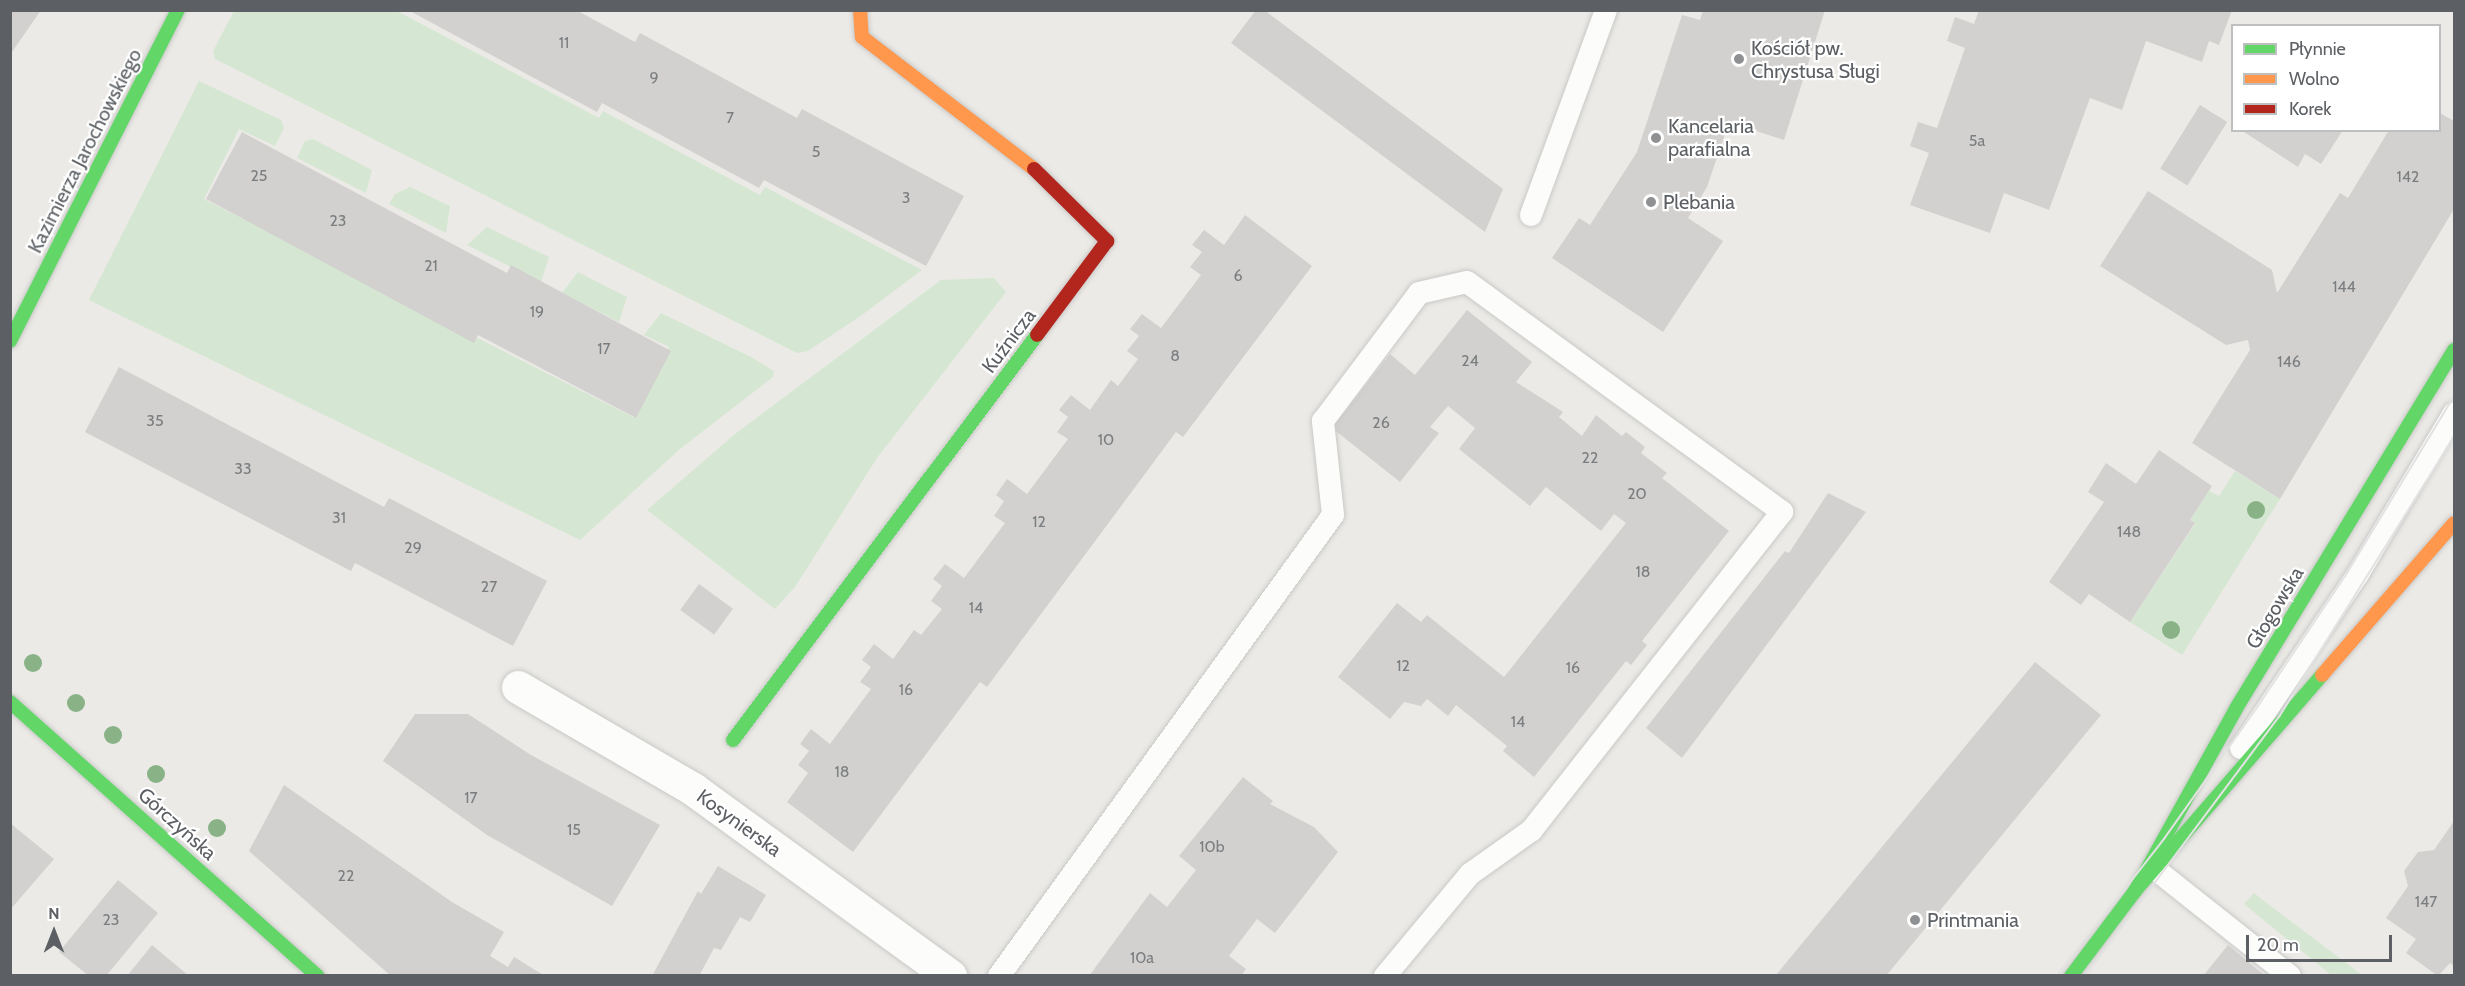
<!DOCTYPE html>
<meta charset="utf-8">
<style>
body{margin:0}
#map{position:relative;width:2465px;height:986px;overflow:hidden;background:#eceae6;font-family:Cabin,sans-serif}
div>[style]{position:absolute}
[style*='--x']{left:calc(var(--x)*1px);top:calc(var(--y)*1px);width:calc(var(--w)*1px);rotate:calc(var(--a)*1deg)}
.green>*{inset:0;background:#d5e7d2}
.building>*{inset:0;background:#d3d1cf;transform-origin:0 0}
.roads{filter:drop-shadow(0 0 2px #c8c9c8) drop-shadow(0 0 2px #c8c9c8)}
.lane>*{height:22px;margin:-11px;padding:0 11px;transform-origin:11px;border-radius:11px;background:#fcfcfb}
.street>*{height:33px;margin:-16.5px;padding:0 16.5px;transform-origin:16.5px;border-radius:16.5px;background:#fcfcfb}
.fast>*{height:14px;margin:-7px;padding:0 7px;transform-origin:7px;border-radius:7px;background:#63d668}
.slow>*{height:14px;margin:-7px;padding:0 7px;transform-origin:7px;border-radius:7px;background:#ff974d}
.jam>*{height:14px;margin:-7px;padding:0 7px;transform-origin:7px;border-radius:7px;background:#b3261e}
.tram>*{height:1.5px;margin:-0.75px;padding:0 0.75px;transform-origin:0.75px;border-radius:0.75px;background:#e2e2e2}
.trees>*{width:18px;height:18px;margin:-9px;border-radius:50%;background:#8ab287}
.dots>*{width:16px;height:16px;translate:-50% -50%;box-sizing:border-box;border:3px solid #fff;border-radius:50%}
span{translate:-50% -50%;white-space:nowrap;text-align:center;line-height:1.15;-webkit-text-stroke:4.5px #fff;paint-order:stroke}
.number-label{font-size:16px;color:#7b7e80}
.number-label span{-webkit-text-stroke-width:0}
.poi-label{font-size:20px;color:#5c6064}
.left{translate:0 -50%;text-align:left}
.street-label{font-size:20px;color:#5c6064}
.frame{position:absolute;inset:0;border:12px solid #5c6064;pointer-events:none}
.legend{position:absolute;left:2231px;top:24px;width:210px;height:108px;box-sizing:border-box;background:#fff;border:2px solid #bebfc1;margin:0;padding:8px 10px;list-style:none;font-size:18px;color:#5c6064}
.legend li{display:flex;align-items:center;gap:12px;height:30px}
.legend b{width:30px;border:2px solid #bebfc1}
.north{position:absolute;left:24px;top:902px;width:60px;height:60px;-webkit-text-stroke:4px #fff;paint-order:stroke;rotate:0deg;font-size:16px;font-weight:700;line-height:24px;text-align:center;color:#5c6064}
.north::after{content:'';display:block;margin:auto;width:21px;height:27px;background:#5c6064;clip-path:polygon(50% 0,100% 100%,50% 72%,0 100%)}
.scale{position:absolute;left:2246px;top:935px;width:146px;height:27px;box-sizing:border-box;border:3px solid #5c6064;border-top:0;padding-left:8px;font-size:18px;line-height:21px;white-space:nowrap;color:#5c6064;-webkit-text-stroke:4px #fff;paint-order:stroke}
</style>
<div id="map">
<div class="green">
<div style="clip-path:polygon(234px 11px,397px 11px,599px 118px,603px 111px,760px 195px,765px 187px,922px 270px,862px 315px,808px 351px,797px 353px,215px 59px,213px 51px)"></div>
<div style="clip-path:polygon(199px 81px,281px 120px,284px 128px,275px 146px,239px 129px,204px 199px,633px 417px,669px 347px,644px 335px,661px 313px,751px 357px,774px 371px,773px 377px,680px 449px,580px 540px,89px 300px)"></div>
<div style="clip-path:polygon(313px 139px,372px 170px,366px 193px,297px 158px,305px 141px)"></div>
<div style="clip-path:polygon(410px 187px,450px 206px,446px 233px,389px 204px,395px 194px)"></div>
<div style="clip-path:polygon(487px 227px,549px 257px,541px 282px,467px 245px)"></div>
<div style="clip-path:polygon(578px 272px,627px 297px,619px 322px,562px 293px)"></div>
<div style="clip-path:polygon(994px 278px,1006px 292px,877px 458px,795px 587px,775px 609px,647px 510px,735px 434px,941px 280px)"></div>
<div style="clip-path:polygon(2235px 471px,2280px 499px,2182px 655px,2130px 622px,2195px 524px,2190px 520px,2209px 491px,2219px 496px)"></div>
<div style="clip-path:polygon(2254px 893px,2264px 901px,2362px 975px,2331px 975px,2244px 904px)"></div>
</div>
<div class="building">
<div style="clip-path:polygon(10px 10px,41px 10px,10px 55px)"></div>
<div style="clip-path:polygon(408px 10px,576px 10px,635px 42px,640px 33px,797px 118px,802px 109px,964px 196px,926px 266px,764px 180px,759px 188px,602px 103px,597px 112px)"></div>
<div style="clip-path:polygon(1256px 10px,1264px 10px,1503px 189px,1485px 232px,1231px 43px)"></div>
<div style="clip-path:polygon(1703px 10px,1825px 10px,1784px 140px,1729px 122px,1707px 187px,1688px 218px,1723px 241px,1663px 332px,1552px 258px,1579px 218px,1590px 225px,1637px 152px,1682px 15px,1700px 20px)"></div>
<div style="clip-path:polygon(1979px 10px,2232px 10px,2219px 45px,2209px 41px,2202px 62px,2146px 41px,2122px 110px,2090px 98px,2049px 210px,2004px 193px,1990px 233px,1910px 205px,1929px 153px,1910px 146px,1918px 122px,1937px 128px,1965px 48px,1947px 41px,1955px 17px,1974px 24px)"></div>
<div style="left:2200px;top:105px;width:32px;height:75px;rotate:32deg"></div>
<div style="clip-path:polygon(2440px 113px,2454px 121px,2454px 209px,2280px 499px,2192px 443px,2250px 350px,2248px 340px,2226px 345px,2100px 266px,2148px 191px,2272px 270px,2277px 293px,2340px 193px,2348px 198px,2389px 130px,2440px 130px)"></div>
<div style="clip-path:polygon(2241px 130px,2343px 130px,2321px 164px,2305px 154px,2298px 167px)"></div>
<div style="clip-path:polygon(242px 132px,507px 273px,511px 265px,671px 351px,636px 418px,478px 335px,474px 343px,206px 199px)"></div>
<div style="clip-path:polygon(1245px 215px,1312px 266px,1183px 437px,1176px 432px,987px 687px,980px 682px,853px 852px,787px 802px,808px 773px,798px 765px,809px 751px,800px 744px,811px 729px,830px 744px,871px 689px,860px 682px,871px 667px,862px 660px,874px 644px,893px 659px,914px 630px,921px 635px,942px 609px,931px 601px,942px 586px,933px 579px,945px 564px,964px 578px,1005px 523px,994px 516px,1004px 501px,996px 495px,1007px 479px,1027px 494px,1068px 439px,1057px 432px,1068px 417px,1059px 410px,1071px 395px,1090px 410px,1111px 380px,1118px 386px,1138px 359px,1127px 351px,1139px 336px,1130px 329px,1142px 314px,1161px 328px,1201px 275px,1190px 267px,1202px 252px,1192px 245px,1204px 230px,1224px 245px)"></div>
<div style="clip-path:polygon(1467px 310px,1532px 362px,1516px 382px,1563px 412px,1559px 417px,1582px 436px,1596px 415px,1622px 436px,1626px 432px,1645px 447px,1641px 453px,1667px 473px,1662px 478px,1729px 531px,1642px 641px,1647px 645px,1631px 665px,1626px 661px,1534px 777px,1503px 751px,1507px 746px,1456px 705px,1448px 716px,1427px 699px,1421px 706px,1404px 702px,1390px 719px,1338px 677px,1397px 603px,1421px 622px,1427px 615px,1504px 677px,1626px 523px,1614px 514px,1601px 531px,1546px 487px,1530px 506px,1459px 449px,1475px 428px,1448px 406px,1430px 427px,1439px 433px,1400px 482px,1332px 428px,1390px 354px,1415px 375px)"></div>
<div style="clip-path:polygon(119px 367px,384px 507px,389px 498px,547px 581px,513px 646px,355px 563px,351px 571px,85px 432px)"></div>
<div style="clip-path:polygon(2159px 450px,2212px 486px,2190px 520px,2195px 523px,2130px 622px,2089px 594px,2081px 605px,2049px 582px,2104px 502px,2088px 492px,2106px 463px,2136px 484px)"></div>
<div style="clip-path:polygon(1828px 493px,1866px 512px,1682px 758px,1646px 728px,1785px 551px,1789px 553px)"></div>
<div style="left:699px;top:584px;width:42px;height:32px;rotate:36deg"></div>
<div style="clip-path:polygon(2035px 662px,2101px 715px,1886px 976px,1775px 976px)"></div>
<div style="clip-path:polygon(415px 714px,468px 714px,531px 755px,660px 825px,612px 906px,487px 835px,383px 761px)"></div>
<div style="clip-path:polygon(1243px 777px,1273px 801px,1270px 804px,1314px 827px,1338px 852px,1275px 933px,1257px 919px,1229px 956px,1246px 969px,1241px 976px,1089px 976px,1150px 893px,1167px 907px,1196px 870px,1179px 856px)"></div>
<div style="clip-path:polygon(284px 785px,452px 902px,504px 932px,490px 956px,508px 967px,514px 957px,545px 976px,391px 976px,249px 851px)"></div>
<div style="clip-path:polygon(2454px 821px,2454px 966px,2450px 963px,2438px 976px,2406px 953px,2416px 939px,2386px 918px,2408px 886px,2404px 871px,2418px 852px,2434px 850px)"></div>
<div style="clip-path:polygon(10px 823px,54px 859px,10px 910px)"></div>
<div style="clip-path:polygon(718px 866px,766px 895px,750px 922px,740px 917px,721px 950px,714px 948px,699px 976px,652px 976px,698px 891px,701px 894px)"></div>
<div style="clip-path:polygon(118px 880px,158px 913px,106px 976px,89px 976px,59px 952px)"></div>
<div style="clip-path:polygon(152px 945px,189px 976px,127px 976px)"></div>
<div style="clip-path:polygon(2228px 945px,2265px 976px,2203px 976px)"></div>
</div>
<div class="roads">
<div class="lane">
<div style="--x:1531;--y:215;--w:218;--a:-69.9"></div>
<div style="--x:2241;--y:748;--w:210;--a:-56.1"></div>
<div style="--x:2358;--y:574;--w:187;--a:-59.2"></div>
<div style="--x:2155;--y:869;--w:172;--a:38.4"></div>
<div style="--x:999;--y:976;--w:569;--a:-54.08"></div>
<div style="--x:1333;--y:515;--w:95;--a:-96.1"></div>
<div style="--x:1323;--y:421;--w:160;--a:-53.1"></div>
<div style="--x:1419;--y:293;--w:49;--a:-12.9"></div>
<div style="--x:1467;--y:282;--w:390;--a:36.1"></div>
<div style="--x:1782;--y:512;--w:405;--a:128.2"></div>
<div style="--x:1532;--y:830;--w:76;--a:144.6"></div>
<div style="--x:1470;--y:874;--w:133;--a:129.8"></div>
</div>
<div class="street">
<div style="--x:518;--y:687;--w:203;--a:30.2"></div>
<div style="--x:693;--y:789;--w:318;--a:36"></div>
</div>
<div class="fast">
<div style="--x:10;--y:341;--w:371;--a:-63.1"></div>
<div style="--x:10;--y:702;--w:412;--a:41.7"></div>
<div style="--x:733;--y:740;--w:506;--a:-53.11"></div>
<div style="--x:2135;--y:891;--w:210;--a:-61"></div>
<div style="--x:2237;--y:707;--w:418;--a:-58.7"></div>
<div style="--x:2071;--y:976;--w:106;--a:-53"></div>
<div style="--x:2135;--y:891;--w:286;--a:-49.1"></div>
</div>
<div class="slow">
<div style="--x:860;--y:10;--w:27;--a:86"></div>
<div style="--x:862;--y:37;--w:217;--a:37.5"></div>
<div style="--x:2322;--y:675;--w:201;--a:-49"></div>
</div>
<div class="jam">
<div style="--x:1034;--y:169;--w:103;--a:44.6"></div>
<div style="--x:1107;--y:241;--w:117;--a:126.7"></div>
</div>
</div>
<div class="tram">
<div style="--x:2057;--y:976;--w:174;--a:-52"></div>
<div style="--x:2164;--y:839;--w:159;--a:-54.7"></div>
<div style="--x:2256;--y:709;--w:164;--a:-56.2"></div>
<div style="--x:2347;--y:573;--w:207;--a:-58.8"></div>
<div style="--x:2085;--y:976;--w:324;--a:-53.2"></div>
<div style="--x:2279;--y:717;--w:330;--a:-58"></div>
</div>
<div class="trees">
<div style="left:2256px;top:510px"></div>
<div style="left:2171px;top:630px"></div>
<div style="left:33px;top:663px"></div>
<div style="left:76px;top:703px"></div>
<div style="left:113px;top:735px"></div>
<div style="left:156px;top:774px"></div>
<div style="left:217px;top:828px"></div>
</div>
<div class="dots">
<div style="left:1739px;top:59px;background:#8e9092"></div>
<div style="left:1656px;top:138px;background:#8e9092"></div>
<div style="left:1651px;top:202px;background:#8e9092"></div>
<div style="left:1915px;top:920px;background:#8e9092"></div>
</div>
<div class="number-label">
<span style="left:564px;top:43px">11</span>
<span style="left:654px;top:78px">9</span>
<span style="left:730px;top:118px">7</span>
<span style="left:1977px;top:141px">5a</span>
<span style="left:816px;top:152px">5</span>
<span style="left:259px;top:176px">25</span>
<span style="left:2408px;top:177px">142</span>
<span style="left:906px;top:198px">3</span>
<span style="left:338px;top:221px">23</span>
<span style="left:431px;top:266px">21</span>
<span style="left:1238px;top:276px">6</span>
<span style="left:2344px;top:287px">144</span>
<span style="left:537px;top:312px">19</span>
<span style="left:604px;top:349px">17</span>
<span style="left:1175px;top:356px">8</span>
<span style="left:1470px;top:361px">24</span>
<span style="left:2289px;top:362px">146</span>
<span style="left:155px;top:421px">35</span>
<span style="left:1381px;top:423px">26</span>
<span style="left:1106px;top:440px">10</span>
<span style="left:1590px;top:458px">22</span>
<span style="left:243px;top:469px">33</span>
<span style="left:1637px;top:494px">20</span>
<span style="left:339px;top:518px">31</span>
<span style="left:1039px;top:522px">12</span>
<span style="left:2129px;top:532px">148</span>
<span style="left:413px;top:548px">29</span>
<span style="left:1643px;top:572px">18</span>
<span style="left:489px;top:587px">27</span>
<span style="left:976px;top:608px">14</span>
<span style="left:1403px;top:666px">12</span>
<span style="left:1573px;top:668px">16</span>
<span style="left:906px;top:690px">16</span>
<span style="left:1518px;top:722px">14</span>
<span style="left:842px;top:772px">18</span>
<span style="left:471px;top:798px">17</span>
<span style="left:574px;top:830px">15</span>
<span style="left:1212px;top:847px">10b</span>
<span style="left:346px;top:876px">22</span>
<span style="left:2426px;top:902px">147</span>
<span style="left:111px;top:920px">23</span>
<span style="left:1142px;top:958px">10a</span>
</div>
<div class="poi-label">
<span class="left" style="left:1751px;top:60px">Kościół pw.<br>Chrystusa Sługi</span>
<span class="left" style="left:1668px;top:138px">Kancelaria<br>parafialna</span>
<span class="left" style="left:1663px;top:202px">Plebania</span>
<span class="left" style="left:1927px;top:920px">Printmania</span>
</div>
<div class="street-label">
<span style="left:85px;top:151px;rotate:-63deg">Kazimierza Jarochowskiego</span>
<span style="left:1009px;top:341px;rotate:-53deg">Kuźnicza</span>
<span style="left:2275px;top:608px;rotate:-59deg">Głogowska</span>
<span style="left:739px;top:823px;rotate:36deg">Kosynierska</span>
<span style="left:177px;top:824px;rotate:42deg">Górczyńska</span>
</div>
<div class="frame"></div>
<ul class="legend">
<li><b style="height:8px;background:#63d668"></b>Płynnie</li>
<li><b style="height:8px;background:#ff974d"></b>Wolno</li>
<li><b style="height:8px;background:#b3261e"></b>Korek</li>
</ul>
<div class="north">N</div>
<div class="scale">20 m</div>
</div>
